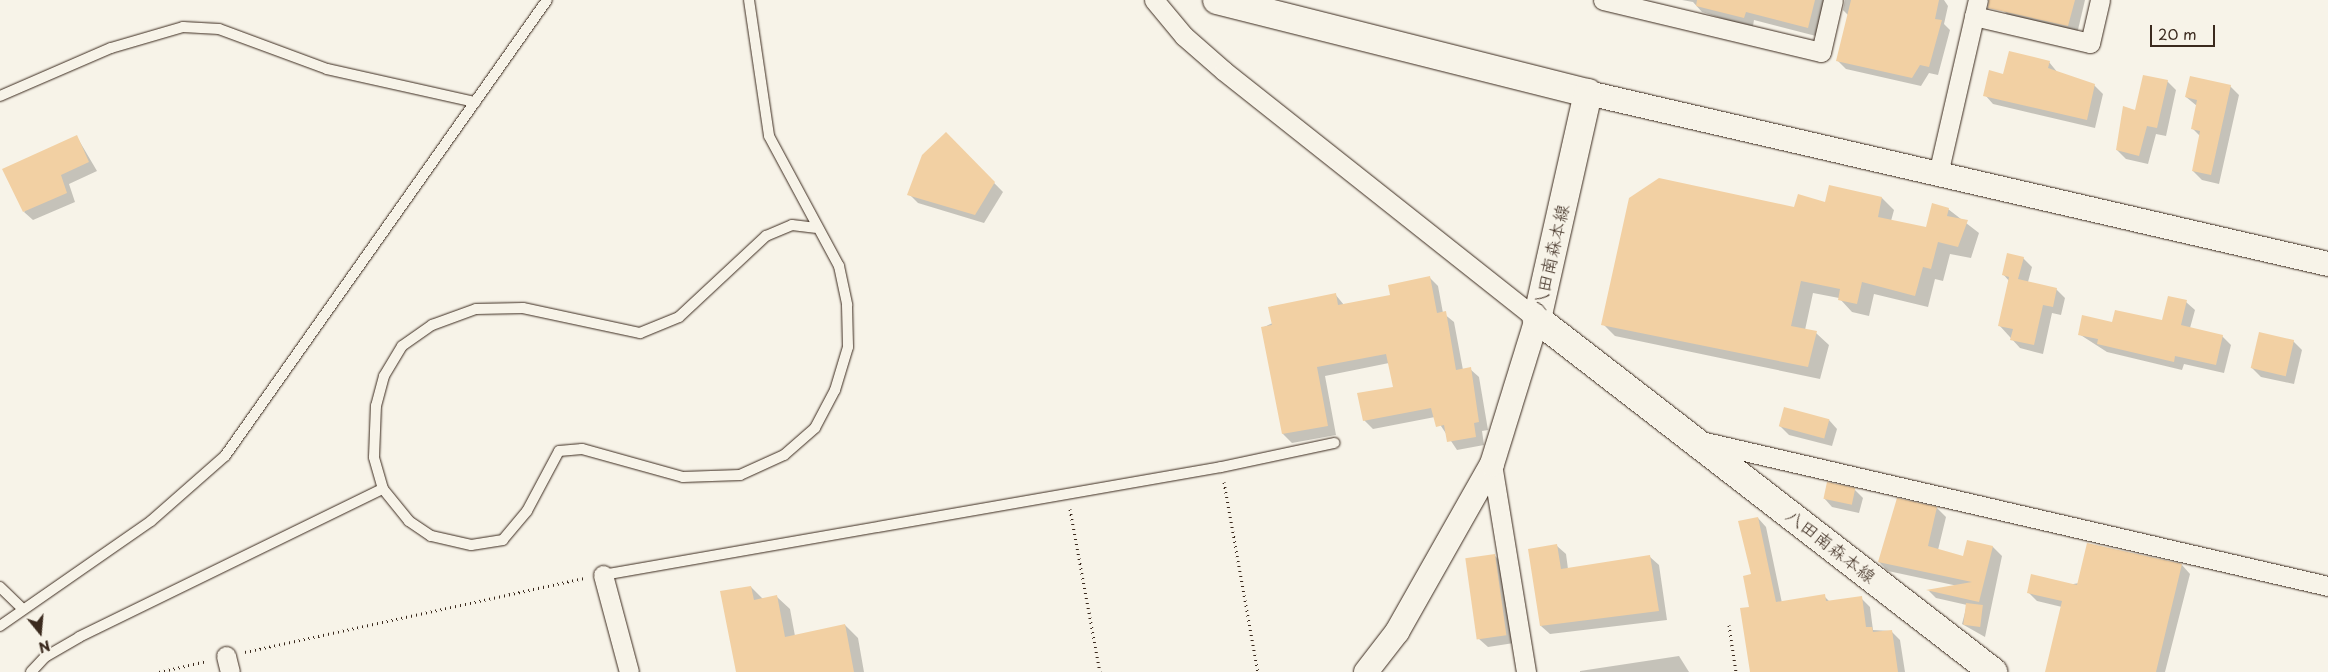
<!DOCTYPE html>
<meta charset="utf-8">
<style>
body{margin:0}
#map{position:relative;width:2328px;height:672px;overflow:hidden;background:#f7f3e8;font-family:"Playpen Sans","Klee One",sans-serif}
div>[style]{position:absolute}
[style*='--x']{left:calc(var(--x)*1px);top:calc(var(--y)*1px);width:calc(var(--w)*1px);rotate:calc(var(--a)*1deg)}
.shadow>*{inset:0;background:#0003}
.building>*{inset:0;background:#f2d0a3;transform-origin:0 0}
.path>*{height:3px;margin-top:-1.5px;transform-origin:0;background:repeating-linear-gradient(90deg,#3b2a1e 0 1px,transparent 0 5px)}
.roads{filter:drop-shadow(0 0 1px #3b2a1e) drop-shadow(0 0 1px #3b2a1e)}
.service>*{height:10px;margin:-5px;padding:0 5px;transform-origin:5px;border-radius:5px;background:#f7f3e8}
.minor>*{height:19px;margin:-9.5px;padding:0 9.5px;transform-origin:9.5px;border-radius:9.5px;background:#f7f3e8}
.tertiary>*{height:24px;margin:-12px;padding:0 12px;transform-origin:12px;border-radius:12px;background:#f7f3e8}
.secondary>*{height:28px;margin:-14px;padding:0 14px;transform-origin:14px;border-radius:14px;background:#f7f3e8}
span{translate:-50% -50%;white-space:nowrap;text-align:center;line-height:1.15;-webkit-text-stroke:5px #f7f3e8;paint-order:stroke}
.street-label{font-size:18px;color:#3b2a1e}
.north{position:absolute;left:15px;top:607px;width:50px;height:50px;-webkit-text-stroke:4px #f7f3e8;paint-order:stroke;rotate:163deg;font-size:14px;font-weight:700;line-height:20px;text-align:center;color:#3b2a1e}
.north::after{content:'';display:block;margin:auto;width:18px;height:22px;background:#3b2a1e;clip-path:polygon(50% 0,100% 100%,50% 72%,0 100%)}
.scale{position:absolute;left:2150px;top:25px;width:65px;height:22px;box-sizing:border-box;border:2px solid #3b2a1e;border-top:0;padding-left:6px;font-size:15px;line-height:18px;white-space:nowrap;color:#3b2a1e;-webkit-text-stroke:4px #f7f3e8;paint-order:stroke}
</style>
<div id="map">
<div class="shadow">
<div style="clip-path:polygon(1682px 0,1836px 0,1816px 36px,1754px 20px,1753px 26px,1730px 21px,1702px 12px,1693px 2px)"></div>
<div style="clip-path:polygon(1845px 0,1944px 0,1948px 6px,1944px 24px,1950px 30px,1938px 75px,1929px 73px,1921px 86px,1846px 69px,1837px 60px,1849px 16px,1843px 10px)"></div>
<div style="clip-path:polygon(2005px 0,2085px 0,2077px 34px,2012px 19px,2003px 10px)"></div>
<div style="clip-path:polygon(2049px 62px,2058px 73px,2094px 85px,2103px 94px,2095px 128px,1993px 104px,1985px 95px,2004px 76px)"></div>
<div style="clip-path:polygon(2167px 81px,2176px 90px,2166px 136px,2156px 134px,2148px 164px,2126px 159px,2117px 150px,2136px 111px)"></div>
<div style="clip-path:polygon(2230px 86px,2239px 95px,2219px 184px,2202px 180px,2193px 171px,2200px 136px,2192px 128px,2197px 106px,2186px 97px)"></div>
<div style="clip-path:polygon(946px 134px,1003px 192px,984px 223px,918px 203px,909px 194px)"></div>
<div style="clip-path:polygon(77px 137px,97px 171px,69px 184px,75px 202px,33px 220px,24px 212px)"></div>
<div style="clip-path:polygon(1882px 198px,1894px 210px,1891px 221px,1927px 229px,1948px 209px,1979px 233px,1971px 258px,1950px 254px,1943px 281px,1935px 279px,1928px 307px,1874px 294px,1869px 316px,1852px 312px,1839px 298px,1813px 293px,1805px 330px,1816px 333px,1829px 345px,1820px 379px,1615px 336px,1603px 324px,1795px 209px)"></div>
<div style="clip-path:polygon(2023px 258px,2032px 267px,2028px 282px,2056px 289px,2065px 298px,2061px 315px,2052px 313px,2043px 354px,2020px 348px,1999px 325px,2009px 281px,2003px 274px)"></div>
<div style="clip-path:polygon(1430px 278px,1438px 286px,1443px 313px,1454px 322px,1463px 370px,1470px 369px,1479px 377px,1488px 430px,1482px 431px,1484px 445px,1457px 450px,1435px 417px,1373px 429px,1364px 420px,1394px 388px,1389px 363px,1325px 376px,1336px 435px,1292px 443px,1283px 434px,1262px 328px,1335px 294px,1344px 305px,1392px 296px)"></div>
<div style="clip-path:polygon(2186px 302px,2195px 310px,2190px 328px,2222px 336px,2231px 345px,2224px 373px,2184px 364px,2182px 370px,2107px 352px,2079px 334px,2113px 324px,2163px 322px)"></div>
<div style="clip-path:polygon(2293px 341px,2302px 350px,2294px 384px,2261px 377px,2252px 368px)"></div>
<div style="clip-path:polygon(1829px 420px,1837px 429px,1832px 446px,1789px 435px,1780px 426px)"></div>
<div style="clip-path:polygon(1854px 489px,1863px 498px,1859px 513px,1832px 507px,1824px 498px)"></div>
<div style="clip-path:polygon(1898px 500px,1937px 508px,1946px 517px,1938px 550px,1964px 558px,1968px 542px,1993px 547px,2002px 556px,1985px 637px,1962px 624px,1967px 605px,1936px 598px,1929px 591px,1958px 586px,1888px 571px,1879px 562px)"></div>
<div style="clip-path:polygon(1758px 518px,1766px 527px,1782px 603px,1824px 596px,1830px 602px,1861px 598px,1870px 607px,1873px 630px,1891px 631px,1900px 640px,1905px 672px,1751px 672px,1750px 608px)"></div>
<div style="clip-path:polygon(1557px 546px,1566px 554px,1568px 569px,1650px 557px,1659px 565px,1667px 620px,1550px 634px,1541px 626px)"></div>
<div style="clip-path:polygon(1494px 555px,1503px 564px,1514px 643px,1488px 647px,1479px 639px)"></div>
<div style="clip-path:polygon(2182px 565px,2190px 574px,2165px 672px,2046px 672px,2062px 607px,2037px 601px,2028px 592px)"></div>
<div style="clip-path:polygon(751px 587px,763px 599px,777px 597px,790px 609px,795px 636px,845px 625px,858px 638px,864px 672px,737px 672px)"></div>
<div style="clip-path:polygon(1679px 656px,1689px 672px,1580px 672px,1580px 671px)"></div>
</div>
<div class="building">
<div style="clip-path:polygon(1697px 0,1815px 0,1808px 28px,1746px 12px,1744px 18px,1696px 6px)"></div>
<div style="clip-path:polygon(1851px 0,1939px 0,1935px 19px,1942px 20px,1929px 67px,1920px 65px,1912px 78px,1836px 61px)"></div>
<div style="clip-path:polygon(1989px 0,2075px 0,2068px 26px,1988px 8px)"></div>
<div style="clip-path:polygon(2009px 51px,2050px 61px,2048px 68px,2095px 84px,2087px 120px,1983px 96px,1989px 70px,2003px 74px)"></div>
<div style="clip-path:polygon(2143px 75px,2168px 80px,2157px 128px,2147px 126px,2139px 156px,2116px 150px,2123px 106px,2135px 110px)"></div>
<div style="clip-path:polygon(2190px 76px,2231px 85px,2211px 175px,2192px 171px,2200px 131px,2191px 129px,2197px 100px,2185px 97px)"></div>
<div style="clip-path:polygon(946px 132px,995px 182px,975px 215px,907px 195px,922px 155px)"></div>
<div style="clip-path:polygon(77px 135px,89px 162px,61px 175px,67px 193px,23px 212px,2px 169px)"></div>
<div style="clip-path:polygon(1659px 178px,1794px 207px,1798px 194px,1825px 202px,1829px 185px,1882px 197px,1878px 217px,1926px 227px,1932px 203px,1949px 208px,1947px 216px,1968px 220px,1958px 247px,1938px 242px,1931px 269px,1923px 267px,1915px 296px,1862px 282px,1857px 304px,1838px 300px,1840px 289px,1801px 281px,1791px 326px,1817px 331px,1808px 367px,1601px 325px,1629px 198px)"></div>
<div style="clip-path:polygon(2007px 253px,2024px 257px,2018px 279px,2057px 288px,2053px 307px,2043px 305px,2034px 345px,2010px 340px,2013px 329px,1998px 326px,2009px 277px,2002px 275px)"></div>
<div style="clip-path:polygon(1430px 276px,1437px 313px,1446px 311px,1456px 370px,1471px 367px,1479px 422px,1474px 423px,1476px 437px,1447px 442px,1444px 425px,1436px 427px,1431px 408px,1363px 421px,1357px 393px,1393px 387px,1386px 354px,1317px 367px,1328px 426px,1282px 434px,1261px 327px,1272px 325px,1268px 307px,1336px 293px,1338px 305px,1390px 295px,1388px 285px)"></div>
<div style="clip-path:polygon(2168px 296px,2187px 300px,2181px 325px,2223px 335px,2216px 365px,2175px 356px,2174px 362px,2097px 344px,2098px 339px,2078px 335px,2082px 315px,2112px 322px,2115px 310px,2162px 320px)"></div>
<div style="left:2259px;top:332px;width:36px;height:37px;rotate:13deg"></div>
<div style="left:1784px;top:407px;width:47px;height:20px;rotate:15deg"></div>
<div style="left:1827px;top:482px;width:29px;height:17px;rotate:12deg"></div>
<div style="clip-path:polygon(1897px 498px,1937px 507px,1928px 546px,1963px 556px,1967px 540px,1993px 546px,1979px 602px,1926px 590px,1972px 582px,1878px 562px)"></div>
<div style="clip-path:polygon(1758px 517px,1776px 602px,1825px 594px,1826px 601px,1862px 596px,1866px 627px,1872px 627px,1873px 632px,1892px 630px,1898px 672px,1750px 672px,1740px 608px,1749px 607px,1743px 576px,1751px 574px,1738px 521px)"></div>
<div style="clip-path:polygon(2087px 543px,2182px 564px,2156px 672px,2045px 672px,2062px 601px,2027px 593px,2031px 574px,2077px 585px)"></div>
<div style="clip-path:polygon(1557px 544px,1561px 569px,1650px 555px,1659px 611px,1540px 626px,1528px 549px)"></div>
<div style="left:1495px;top:554px;width:82px;height:30px;rotate:82deg"></div>
<div style="clip-path:polygon(751px 586px,754px 600px,777px 595px,785px 637px,845px 624px,854px 672px,736px 672px,720px 591px)"></div>
<div style="left:1966px;top:603px;width:17px;height:22px;rotate:7deg"></div>
</div>
<div class="path">
<div style="--x:1224;--y:482;--w:193;--a:79.9"></div>
<div style="--x:1070;--y:509;--w:166;--a:79.6"></div>
<div style="--x:1729;--y:625;--w:48;--a:81.5"></div>
<div style="--x:245;--y:652;--w:346;--a:-12.3"></div>
<div style="--x:159;--y:672;--w:49;--a:-12.9"></div>
</div>
<div class="roads">
<div class="service">
<div style="--x:749;--y:0;--w:137;--a:81.6"></div>
<div style="--x:769;--y:136;--w:148;--a:61.7"></div>
<div style="--x:839;--y:266;--w:40;--a:78"></div>
<div style="--x:847;--y:305;--w:42;--a:88.6"></div>
<div style="--x:848;--y:347;--w:45;--a:106.8"></div>
<div style="--x:835;--y:390;--w:43;--a:117.8"></div>
<div style="--x:815;--y:428;--w:41;--a:138.9"></div>
<div style="--x:784;--y:455;--w:48;--a:155.6"></div>
<div style="--x:740;--y:475;--w:57;--a:178"></div>
<div style="--x:683;--y:477;--w:105;--a:-164.5"></div>
<div style="--x:582;--y:449;--w:23;--a:175"></div>
<div style="--x:559;--y:451;--w:68;--a:118.1"></div>
<div style="--x:527;--y:511;--w:38;--a:130"></div>
<div style="--x:503;--y:540;--w:32;--a:171"></div>
<div style="--x:471;--y:545;--w:41;--a:-167.3"></div>
<div style="--x:431;--y:536;--w:27;--a:-146"></div>
<div style="--x:409;--y:521;--w:41;--a:-129.1"></div>
<div style="--x:383;--y:489;--w:33;--a:-106"></div>
<div style="--x:374;--y:457;--w:51;--a:-87.8"></div>
<div style="--x:376;--y:406;--w:31;--a:-75"></div>
<div style="--x:384;--y:376;--w:35;--a:-59"></div>
<div style="--x:402;--y:346;--w:37;--a:-35"></div>
<div style="--x:432;--y:325;--w:47;--a:-20"></div>
<div style="--x:476;--y:309;--w:47;--a:-1.2"></div>
<div style="--x:523;--y:308;--w:120;--a:12.1"></div>
<div style="--x:640;--y:333;--w:42;--a:-22.3"></div>
<div style="--x:679;--y:317;--w:119;--a:-43"></div>
<div style="--x:766;--y:236;--w:28;--a:-23"></div>
<div style="--x:792;--y:225;--w:23;--a:7"></div>
<div style="--x:0;--y:96;--w:121;--a:-23.4"></div>
<div style="--x:111;--y:48;--w:75;--a:-16.3"></div>
<div style="--x:183;--y:27;--w:36;--a:3"></div>
<div style="--x:219;--y:29;--w:115;--a:20.3"></div>
<div style="--x:327;--y:69;--w:152;--a:12.6"></div>
<div style="--x:603;--y:575;--w:627;--a:-9.91"></div>
<div style="--x:1221;--y:467;--w:116;--a:-12"></div>
<div style="--x:0;--y:587;--w:32;--a:44"></div>
<div style="--x:0;--y:626;--w:184;--a:-34.8"></div>
<div style="--x:151;--y:521;--w:98;--a:-41.3"></div>
<div style="--x:225;--y:456;--w:558;--a:-54.77"></div>
<div style="--x:31;--y:672;--w:21;--a:-47"></div>
<div style="--x:45;--y:657;--w:39;--a:-30"></div>
<div style="--x:79;--y:637;--w:338;--a:-26"></div>
</div>
<div class="minor">
<div style="--x:1154;--y:0;--w:47;--a:50.2"></div>
<div style="--x:1184;--y:36;--w:53;--a:41.2"></div>
<div style="--x:1224;--y:71;--w:399;--a:38.4"></div>
<div style="--x:1603;--y:0;--w:224;--a:13.4"></div>
<div style="--x:1821;--y:52;--w:53;--a:-77"></div>
<div style="--x:1974;--y:16;--w:119;--a:13.1"></div>
<div style="--x:2090;--y:43;--w:44;--a:-76.9"></div>
<div style="--x:1938;--y:174;--w:179;--a:-77.1"></div>
<div style="--x:1701;--y:441;--w:644;--a:13.02"></div>
<div style="--x:1492;--y:464;--w:211;--a:80.7"></div>
<div style="--x:603;--y:575;--w:100;--a:75"></div>
<div style="--x:226;--y:656;--w:16;--a:76"></div>
</div>
<div class="tertiary">
<div style="--x:1588;--y:93;--w:760;--a:13.01"></div>
<div style="--x:1366;--y:672;--w:51;--a:-52.2"></div>
<div style="--x:1397;--y:632;--w:193;--a:-60.5"></div>
<div style="--x:1492;--y:464;--w:152;--a:-72.8"></div>
</div>
<div class="secondary">
<div style="--x:1217;--y:0;--w:382;--a:14.1"></div>
<div style="--x:1588;--y:93;--w:232;--a:102.7"></div>
<div style="--x:1537;--y:319;--w:577;--a:37.74"></div>
</div>
</div>
<div class="street-label">
<span style="left:1551px;top:257px;rotate:-77deg">八田南森本線</span>
<span style="left:1831px;top:546px;rotate:38deg">八田南森本線</span>
</div>
<div class="north">N</div>
<div class="scale">20 m</div>
</div>
